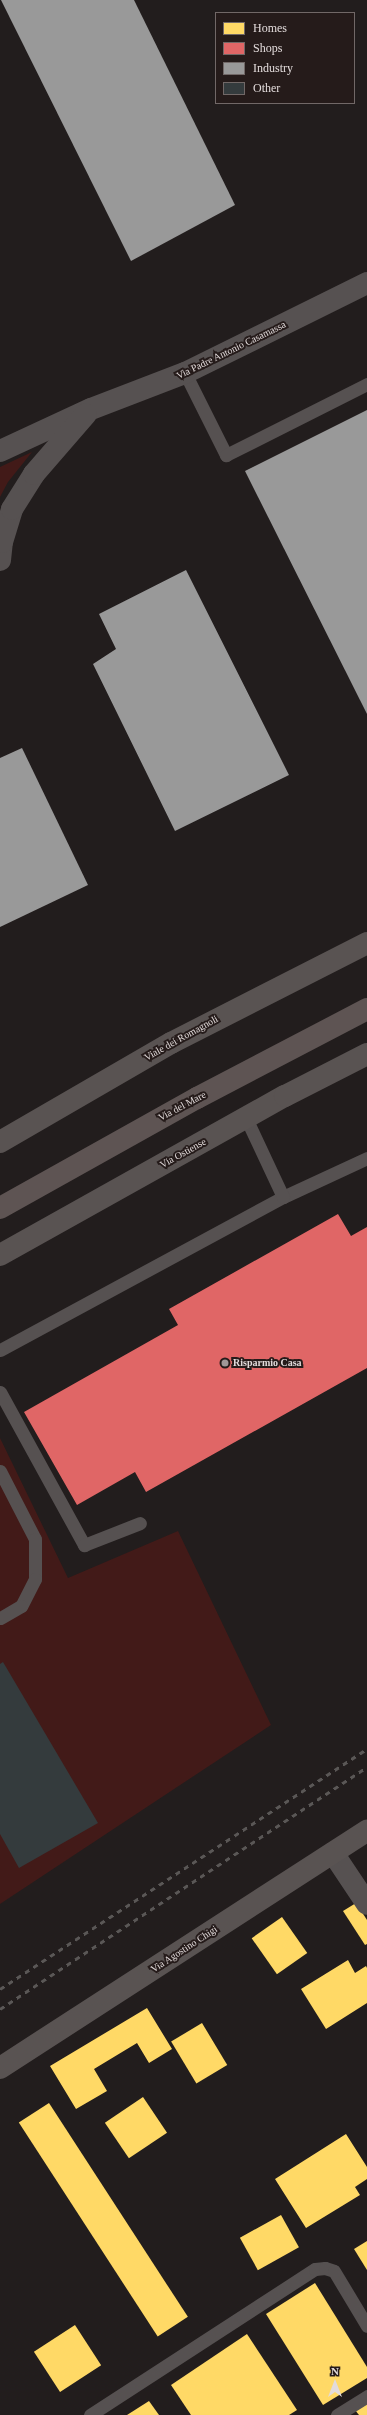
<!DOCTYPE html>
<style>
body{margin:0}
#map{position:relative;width:367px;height:2415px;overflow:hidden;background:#221d1d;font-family:Georgia,serif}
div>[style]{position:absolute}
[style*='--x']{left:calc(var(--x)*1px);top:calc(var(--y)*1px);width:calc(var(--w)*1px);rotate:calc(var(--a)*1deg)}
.green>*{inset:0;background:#421a18}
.homes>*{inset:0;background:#ffd966;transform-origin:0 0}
.shops>*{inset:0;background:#e06666}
.industry>*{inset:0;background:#999}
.building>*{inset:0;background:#343b3d}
.lane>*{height:13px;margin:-6.5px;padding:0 6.5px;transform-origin:6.5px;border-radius:6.5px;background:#565151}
.street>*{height:22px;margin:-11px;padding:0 11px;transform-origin:11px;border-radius:11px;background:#565151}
.secondary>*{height:22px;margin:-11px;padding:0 11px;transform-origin:11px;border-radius:11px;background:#595352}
.primary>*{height:22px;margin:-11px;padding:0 11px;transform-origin:11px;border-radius:11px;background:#5e5453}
.rail>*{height:3px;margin-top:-1.5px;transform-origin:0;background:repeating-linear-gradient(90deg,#5a5756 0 5px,transparent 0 10px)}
.dots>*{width:11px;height:11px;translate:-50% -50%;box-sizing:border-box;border:2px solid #251b1a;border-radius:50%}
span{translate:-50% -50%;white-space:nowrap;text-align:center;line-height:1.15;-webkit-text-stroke:4px #251b1a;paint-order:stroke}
.street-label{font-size:10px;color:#e2dbdb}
.poi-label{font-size:10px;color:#e2dbdb;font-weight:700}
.left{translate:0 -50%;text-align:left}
.legend{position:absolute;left:215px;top:12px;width:140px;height:92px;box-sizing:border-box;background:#251b1a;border:1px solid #716867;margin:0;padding:5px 7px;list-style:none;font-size:12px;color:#e2dbdb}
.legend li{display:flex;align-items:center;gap:8px;height:20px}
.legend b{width:20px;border:1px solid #716867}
.north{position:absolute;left:315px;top:2363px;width:40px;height:40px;-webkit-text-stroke:3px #251b1a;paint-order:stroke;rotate:0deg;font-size:11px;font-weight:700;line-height:16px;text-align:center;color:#e2dbdb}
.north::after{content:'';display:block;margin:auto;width:14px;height:18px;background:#e2dbdb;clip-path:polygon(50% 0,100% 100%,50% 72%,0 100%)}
</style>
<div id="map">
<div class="green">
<div style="clip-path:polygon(32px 452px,8px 482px,0 497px,0 467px)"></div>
<div style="clip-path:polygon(0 1438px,68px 1578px,178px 1531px,271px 1725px,0 1904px)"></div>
</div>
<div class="homes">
<div style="clip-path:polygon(356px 1903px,367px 1920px,367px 1944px,365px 1945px,343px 1911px)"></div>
<div style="left:282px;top:1917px;width:44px;height:37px;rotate:55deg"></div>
<div style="clip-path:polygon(348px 1960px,355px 1973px,366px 1966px,367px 1968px,367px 2003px,326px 2029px,301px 1989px)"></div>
<div style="clip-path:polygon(147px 2008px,172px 2049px,149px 2063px,137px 2043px,94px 2069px,107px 2091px,76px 2109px,50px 2066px)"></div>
<div style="left:202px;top:2023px;width:49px;height:36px;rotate:59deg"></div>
<div style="left:143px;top:2097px;width:43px;height:46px;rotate:56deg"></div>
<div style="left:49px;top:2103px;width:255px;height:36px;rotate:57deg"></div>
<div style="clip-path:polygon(346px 2134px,367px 2167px,367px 2179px,355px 2187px,360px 2195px,306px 2228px,275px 2179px)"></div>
<div style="left:281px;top:2215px;width:37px;height:47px;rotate:61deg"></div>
<div style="clip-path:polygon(367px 2241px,367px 2270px,354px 2249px)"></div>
<div style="clip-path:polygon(315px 2283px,367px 2367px,367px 2378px,323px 2405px,266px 2314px)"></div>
<div style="left:75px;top:2325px;width:48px;height:49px;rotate:57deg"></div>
<div style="clip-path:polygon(247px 2334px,297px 2410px,289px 2415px,191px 2415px,171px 2385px)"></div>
<div style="clip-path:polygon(149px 2401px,159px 2415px,127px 2415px)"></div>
<div style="clip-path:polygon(367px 2402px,367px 2415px,359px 2415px,355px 2410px)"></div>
</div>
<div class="shops">
<div style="clip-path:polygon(338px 1214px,351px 1236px,367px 1227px,367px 1368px,146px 1492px,135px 1472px,77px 1505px,24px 1412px,178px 1325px,169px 1309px)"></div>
</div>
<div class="industry">
<div style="clip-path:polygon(1px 0,134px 0,235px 205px,131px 261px)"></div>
<div style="clip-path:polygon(367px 410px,367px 714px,245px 471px)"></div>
<div style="clip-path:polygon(186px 570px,289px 775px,175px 831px,93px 664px,116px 649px,99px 614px)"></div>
<div style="clip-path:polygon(22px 748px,88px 885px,0 927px,0 758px)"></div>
</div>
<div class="building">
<div style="clip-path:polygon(3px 1662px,98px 1823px,19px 1868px,0 1834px,0 1664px)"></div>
</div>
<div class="lane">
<div style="--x:185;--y:373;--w:92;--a:63.4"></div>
<div style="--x:226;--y:455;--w:158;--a:-26.7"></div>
<div style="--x:283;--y:1197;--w:93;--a:-24.9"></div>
<div style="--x:0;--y:1350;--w:322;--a:-28.4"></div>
<div style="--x:283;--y:1197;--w:87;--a:-115.1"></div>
<div style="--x:0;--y:1392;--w:175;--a:61.2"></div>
<div style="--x:84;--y:1545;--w:60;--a:-21.4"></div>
<div style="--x:0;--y:1471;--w:76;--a:62.8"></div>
<div style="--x:35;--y:1539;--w:40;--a:90"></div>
<div style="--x:35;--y:1579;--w:30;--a:117"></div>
<div style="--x:21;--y:1606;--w:24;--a:150"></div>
<div style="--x:90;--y:2415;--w:268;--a:-33"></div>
<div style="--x:315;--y:2269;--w:10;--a:-6"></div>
<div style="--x:325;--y:2268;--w:9;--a:18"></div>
<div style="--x:334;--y:2271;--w:64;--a:59"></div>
<div style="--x:337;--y:2415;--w:36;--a:-32"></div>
</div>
<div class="street">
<div style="--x:0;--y:451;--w:100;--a:-24.8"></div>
<div style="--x:91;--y:409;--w:101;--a:-21"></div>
<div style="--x:185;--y:373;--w:203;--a:-26.3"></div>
<div style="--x:0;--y:560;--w:18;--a:-84"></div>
<div style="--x:2;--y:542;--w:34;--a:-73"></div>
<div style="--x:12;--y:509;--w:41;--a:-57.8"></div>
<div style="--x:34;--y:474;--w:79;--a:-49.1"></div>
<div style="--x:333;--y:1853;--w:61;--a:56.3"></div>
</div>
<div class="secondary">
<div style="--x:0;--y:1142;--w:198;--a:-30.1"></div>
<div style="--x:171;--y:1043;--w:220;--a:-27"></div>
<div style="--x:0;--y:1255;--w:326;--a:-29.2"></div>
<div style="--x:285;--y:1096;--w:92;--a:-27.1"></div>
<div style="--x:0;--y:2068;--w:437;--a:-32.9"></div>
</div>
<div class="primary">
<div style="--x:0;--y:1208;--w:226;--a:-29.2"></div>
<div style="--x:197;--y:1098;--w:192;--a:-27.6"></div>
</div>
<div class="rail">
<div style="--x:0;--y:1989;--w:439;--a:-33.2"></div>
<div style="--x:0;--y:2009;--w:440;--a:-33.4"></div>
</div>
<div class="dots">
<div style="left:225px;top:1363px;background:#9f9898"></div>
</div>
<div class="street-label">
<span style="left:231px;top:350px;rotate:-26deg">Via Padre Antonio Casamassa</span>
<span style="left:181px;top:1038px;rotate:-29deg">Viale dei Romagnoli</span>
<span style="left:182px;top:1106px;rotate:-28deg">Via del Mare</span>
<span style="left:183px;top:1153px;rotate:-29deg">Via Ostiense</span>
<span style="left:184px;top:1949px;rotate:-33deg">Via Agostino Chigi</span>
</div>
<div class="poi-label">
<span class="left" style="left:233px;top:1363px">Risparmio Casa</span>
</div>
<ul class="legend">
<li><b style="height:11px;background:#ffd966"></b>Homes</li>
<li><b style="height:11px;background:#e06666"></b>Shops</li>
<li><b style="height:11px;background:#999"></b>Industry</li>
<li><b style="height:11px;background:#343b3d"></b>Other</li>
</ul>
<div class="north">N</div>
</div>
